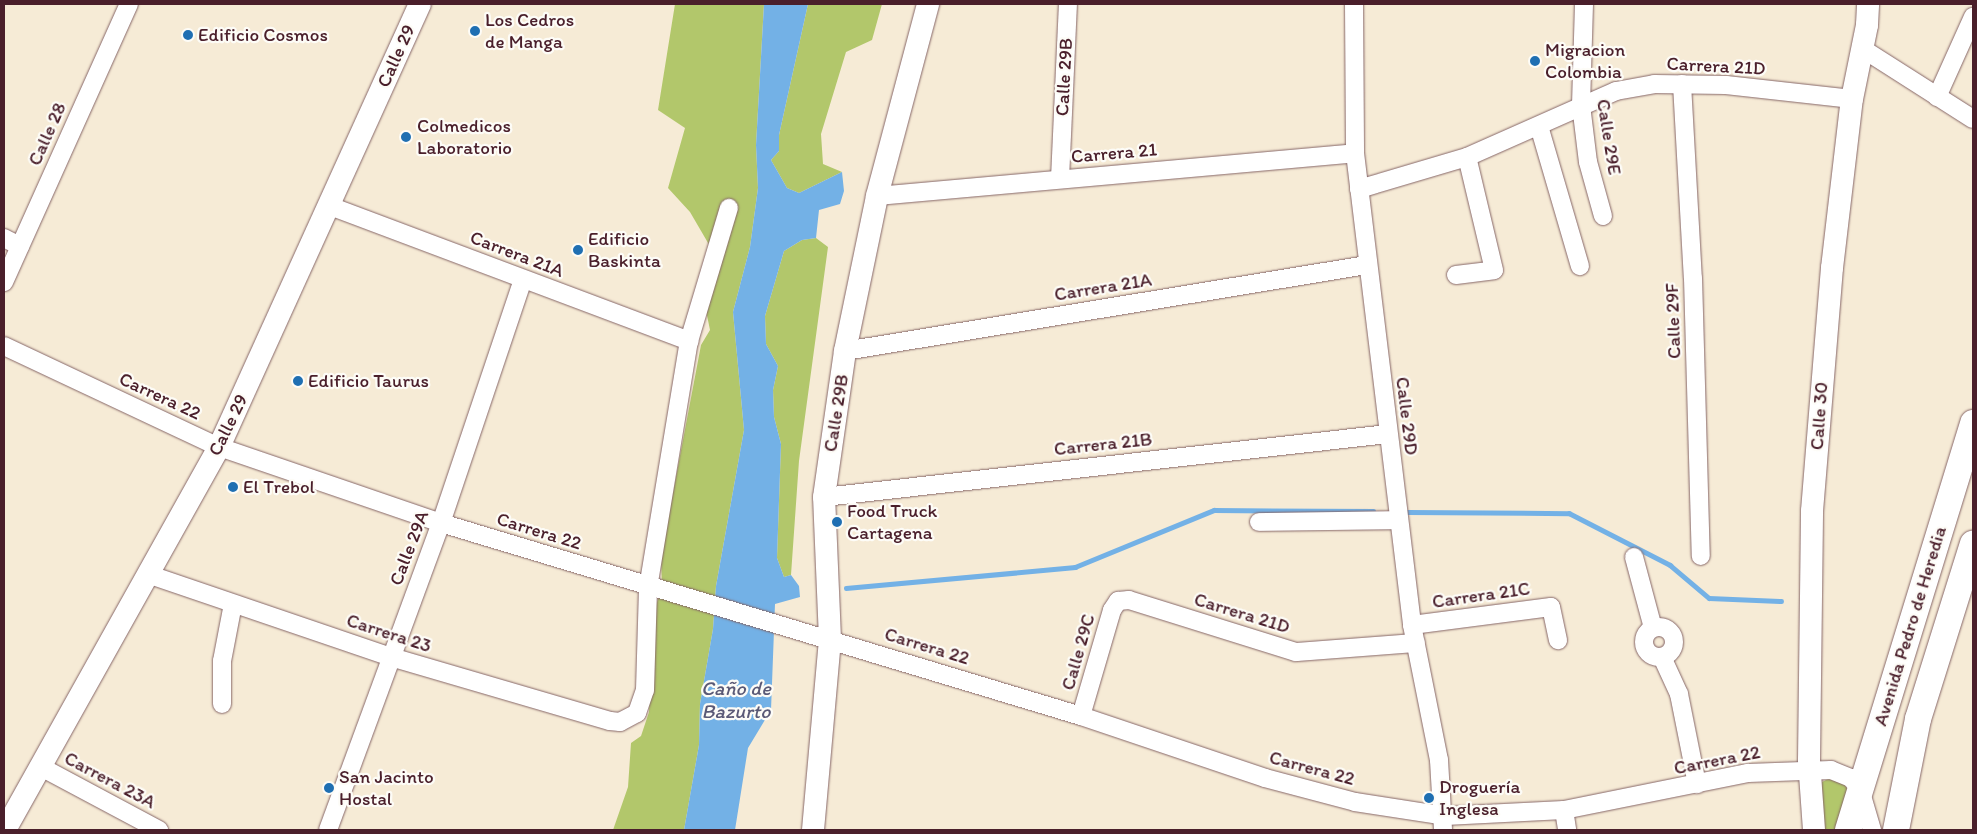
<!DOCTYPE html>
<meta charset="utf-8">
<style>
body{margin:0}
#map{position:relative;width:1977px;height:834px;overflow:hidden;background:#f6ebd6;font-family:Itim,sans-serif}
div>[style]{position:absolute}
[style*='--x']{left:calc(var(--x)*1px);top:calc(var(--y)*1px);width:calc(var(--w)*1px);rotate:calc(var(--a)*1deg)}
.green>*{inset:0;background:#b2c76b}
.water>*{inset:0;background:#73b1e6}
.stream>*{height:4.5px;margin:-2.25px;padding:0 2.25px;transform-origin:2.25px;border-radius:2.25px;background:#73b1e6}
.roads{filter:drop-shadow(0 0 1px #866667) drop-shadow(0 0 1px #866667)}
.minor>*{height:18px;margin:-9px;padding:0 9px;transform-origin:9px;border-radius:9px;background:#fff}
.minor>.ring{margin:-9px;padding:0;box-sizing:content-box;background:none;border:18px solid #fff;border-radius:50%}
.major>*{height:22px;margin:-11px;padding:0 11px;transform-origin:11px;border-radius:11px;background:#fff}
.highway>*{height:26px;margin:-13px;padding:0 13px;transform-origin:13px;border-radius:13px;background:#fff}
.dots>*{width:14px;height:14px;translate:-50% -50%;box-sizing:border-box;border:2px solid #fdfcf7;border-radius:50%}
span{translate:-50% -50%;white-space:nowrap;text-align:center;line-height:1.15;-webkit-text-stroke:4.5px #fdfcf7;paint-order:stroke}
.poi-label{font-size:19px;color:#4a1f2b}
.left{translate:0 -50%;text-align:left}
.street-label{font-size:19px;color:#4a1f2b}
.water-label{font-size:20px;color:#5a5976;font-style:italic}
.frame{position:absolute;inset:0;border:5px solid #4a1f2b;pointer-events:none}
</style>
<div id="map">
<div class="green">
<div style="clip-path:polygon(675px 4px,764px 4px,756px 145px,758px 188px,750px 247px,733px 312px,744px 430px,716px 586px,713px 629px,700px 704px,699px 745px,684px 830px,613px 830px,628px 787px,631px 743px,641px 736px,649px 712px,653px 614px,662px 587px,661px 556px,701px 345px,710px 330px,702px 291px,711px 248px,690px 212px,668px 188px,685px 128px,658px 110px)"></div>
<div style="clip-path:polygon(808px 4px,882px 4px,872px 40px,846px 52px,821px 134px,823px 164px,842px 172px,799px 193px,787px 188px,771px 160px,779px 151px,779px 135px)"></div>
<div style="clip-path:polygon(816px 238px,828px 247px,799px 461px,791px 575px,784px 577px,777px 558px,781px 444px,774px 417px,773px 390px,778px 366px,766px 344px,765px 316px,784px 251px,802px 240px)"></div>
<div style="clip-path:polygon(1828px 779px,1843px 783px,1852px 795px,1842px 830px,1821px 830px,1822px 782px)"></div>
</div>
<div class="water">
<div style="clip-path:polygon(764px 4px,808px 4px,779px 135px,779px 151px,771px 160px,787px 188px,799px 193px,842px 172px,844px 191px,840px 204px,819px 210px,816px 238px,802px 240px,784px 251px,765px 316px,766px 344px,778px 366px,773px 390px,774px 417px,781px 444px,777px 558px,784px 577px,791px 575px,799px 586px,800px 597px,775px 604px,771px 710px,748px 748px,735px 830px,684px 830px,699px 745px,700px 704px,713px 629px,716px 586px,744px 430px,733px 312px,750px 247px,758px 188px,756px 145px)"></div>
</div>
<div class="stream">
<div style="--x:1407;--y:512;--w:162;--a:0.4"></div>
<div style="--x:1569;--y:513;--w:114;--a:27.2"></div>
<div style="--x:1670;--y:565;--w:51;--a:40.2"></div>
<div style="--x:1709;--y:598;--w:72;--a:2.4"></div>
<div style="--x:846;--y:588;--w:230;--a:-5.2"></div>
<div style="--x:1075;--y:567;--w:150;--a:-22.3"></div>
<div style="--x:1214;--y:510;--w:159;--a:0.4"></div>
</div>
<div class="roads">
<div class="minor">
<div style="--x:1354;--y:4;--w:149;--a:89.6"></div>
<div style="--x:1355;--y:153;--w:475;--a:83.1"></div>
<div style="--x:1412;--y:625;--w:138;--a:78.7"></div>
<div style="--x:1439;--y:760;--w:70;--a:86.7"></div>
<div style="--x:1584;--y:4;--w:101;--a:91.7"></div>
<div style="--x:1581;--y:105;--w:57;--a:83"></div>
<div style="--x:1588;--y:162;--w:56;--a:74.5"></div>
<div style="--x:1863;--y:49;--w:130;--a:32.5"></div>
<div style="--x:1682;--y:84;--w:194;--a:86.8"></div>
<div style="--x:1693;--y:278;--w:278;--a:88.4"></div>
<div style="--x:1937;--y:97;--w:88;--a:-65.8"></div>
<div style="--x:1539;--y:126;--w:146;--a:73.7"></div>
<div style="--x:1060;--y:179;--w:175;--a:-87.4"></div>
<div style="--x:1359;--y:189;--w:113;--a:-16.5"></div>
<div style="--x:1467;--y:157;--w:163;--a:-23.9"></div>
<div style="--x:1616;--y:91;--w:39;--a:-10"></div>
<div style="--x:1654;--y:84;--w:72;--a:0.8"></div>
<div style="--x:1726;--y:85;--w:127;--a:6.3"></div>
<div style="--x:877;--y:196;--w:480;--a:-5.1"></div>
<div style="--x:330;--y:206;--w:384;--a:20.6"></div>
<div style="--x:4;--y:238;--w:18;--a:27"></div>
<div style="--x:1456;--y:275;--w:38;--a:-7"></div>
<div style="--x:1494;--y:270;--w:116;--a:-103.4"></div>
<div style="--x:4;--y:282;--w:305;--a:-65.8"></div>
<div style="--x:4;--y:346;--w:238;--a:25.2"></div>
<div style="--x:219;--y:447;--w:235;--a:18.9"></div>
<div style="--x:441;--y:523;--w:668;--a:16.78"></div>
<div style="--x:1081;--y:716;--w:194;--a:18.6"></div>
<div style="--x:1265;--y:778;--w:93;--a:14.9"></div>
<div style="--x:1355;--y:802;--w:91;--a:8.8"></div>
<div style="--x:1445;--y:816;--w:119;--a:-2.9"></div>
<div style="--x:1564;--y:810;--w:188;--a:-11.4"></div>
<div style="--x:1748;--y:773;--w:83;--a:-2.1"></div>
<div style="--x:1831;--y:770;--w:22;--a:22"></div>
<div style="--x:1851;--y:778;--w:14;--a:51"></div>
<div style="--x:1860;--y:789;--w:43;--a:73.7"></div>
<div style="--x:845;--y:351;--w:529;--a:-9.36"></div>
<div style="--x:824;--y:497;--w:568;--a:-6.37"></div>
<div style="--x:1259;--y:522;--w:140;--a:-0.8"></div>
<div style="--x:1634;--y:557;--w:73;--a:75"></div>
<div style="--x:147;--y:574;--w:258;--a:18.8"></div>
<div style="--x:391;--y:657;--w:228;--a:16.3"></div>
<div style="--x:610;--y:721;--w:10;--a:6"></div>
<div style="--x:620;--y:722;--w:19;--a:-28"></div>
<div style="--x:637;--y:713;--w:24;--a:-71"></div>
<div style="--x:645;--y:690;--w:102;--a:-88.3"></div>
<div style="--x:648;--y:588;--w:250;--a:-80.6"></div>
<div style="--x:689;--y:341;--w:139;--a:-73.3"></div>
<div style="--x:1412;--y:625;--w:140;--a:-7.4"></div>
<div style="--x:1551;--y:607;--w:34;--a:78"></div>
<div class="ring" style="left:1644px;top:627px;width:12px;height:12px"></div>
<div style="--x:1662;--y:657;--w:41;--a:65.3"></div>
<div style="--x:1679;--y:694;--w:92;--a:78.7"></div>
<div style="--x:222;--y:704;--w:43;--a:-90"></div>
<div style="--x:222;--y:661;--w:58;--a:-79.1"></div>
<div style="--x:1081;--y:716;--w:110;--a:-73.7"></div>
<div style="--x:1112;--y:610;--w:11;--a:-56"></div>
<div style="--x:1118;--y:601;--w:11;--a:-5"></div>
<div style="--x:1129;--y:600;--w:175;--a:17.3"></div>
<div style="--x:1296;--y:652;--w:120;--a:-4.3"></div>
<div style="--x:41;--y:767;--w:134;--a:28.1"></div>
<div style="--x:1564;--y:810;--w:20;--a:81"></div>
<div style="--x:328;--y:830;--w:327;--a:-69.8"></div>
<div style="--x:441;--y:523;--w:257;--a:-71.4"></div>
</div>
<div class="major">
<div style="--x:5;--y:830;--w:439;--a:-60.8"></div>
<div style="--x:219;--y:447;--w:486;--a:-65.6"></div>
<div style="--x:813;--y:830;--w:192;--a:-84.9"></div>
<div style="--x:830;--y:639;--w:142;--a:-92.4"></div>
<div style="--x:824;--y:497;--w:148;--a:-81.8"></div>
<div style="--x:845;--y:351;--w:158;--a:-78.3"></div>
<div style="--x:877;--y:196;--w:199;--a:-75.1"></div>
<div style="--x:1814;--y:830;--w:70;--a:-94.1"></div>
<div style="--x:1809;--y:760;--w:249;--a:-89.3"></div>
<div style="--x:1812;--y:511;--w:244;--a:-85.3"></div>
<div style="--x:1832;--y:268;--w:170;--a:-83.3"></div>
<div style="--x:1852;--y:99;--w:76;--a:-78.5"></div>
<div style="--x:1867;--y:25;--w:21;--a:-87"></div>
</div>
<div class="highway">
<div style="--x:1848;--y:830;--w:426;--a:-72.9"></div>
<div style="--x:1896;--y:830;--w:113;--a:-78.8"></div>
<div style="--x:1918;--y:719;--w:184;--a:-72.6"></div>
</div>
</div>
<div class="dots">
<div style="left:475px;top:31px;background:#1f6fb2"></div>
<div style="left:188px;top:35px;background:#1f6fb2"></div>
<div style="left:1535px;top:61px;background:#1f6fb2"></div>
<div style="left:406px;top:137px;background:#1f6fb2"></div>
<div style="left:578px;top:250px;background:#1f6fb2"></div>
<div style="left:298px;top:381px;background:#1f6fb2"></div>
<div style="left:233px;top:487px;background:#1f6fb2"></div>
<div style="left:837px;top:522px;background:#1f6fb2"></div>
<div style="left:329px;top:788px;background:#1f6fb2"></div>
<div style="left:1429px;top:798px;background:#1f6fb2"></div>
</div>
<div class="poi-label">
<span class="left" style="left:485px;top:31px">Los Cedros<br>de Manga</span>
<span class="left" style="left:198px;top:35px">Edificio Cosmos</span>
<span class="left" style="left:1545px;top:61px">Migracion<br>Colombia</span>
<span class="left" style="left:417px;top:137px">Colmedicos<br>Laboratorio</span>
<span class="left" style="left:588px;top:250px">Edificio<br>Baskinta</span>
<span class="left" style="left:308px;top:381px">Edificio Taurus</span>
<span class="left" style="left:243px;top:487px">El Trebol</span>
<span class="left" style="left:847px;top:522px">Food Truck<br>Cartagena</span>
<span class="left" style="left:339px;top:788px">San Jacinto<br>Hostal</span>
<span class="left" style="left:1439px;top:798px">Droguería<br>Inglesa</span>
</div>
<div class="street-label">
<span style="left:396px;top:56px;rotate:-66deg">Calle 29</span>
<span style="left:1716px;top:66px;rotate:3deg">Carrera 21D</span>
<span style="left:1064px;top:77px;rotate:-87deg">Calle 29B</span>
<span style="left:47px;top:134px;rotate:-66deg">Calle 28</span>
<span style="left:1609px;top:137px;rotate:81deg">Calle 29E</span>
<span style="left:1114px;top:153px;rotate:-5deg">Carrera 21</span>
<span style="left:517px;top:254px;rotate:21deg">Carrera 21A</span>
<span style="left:1103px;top:287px;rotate:-9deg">Carrera 21A</span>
<span style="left:1673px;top:321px;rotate:-92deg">Calle 29F</span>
<span style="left:160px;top:396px;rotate:25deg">Carrera 22</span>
<span style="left:836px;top:413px;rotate:-81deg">Calle 29B</span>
<span style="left:1407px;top:416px;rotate:83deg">Calle 29D</span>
<span style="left:1819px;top:416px;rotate:-86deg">Calle 30</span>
<span style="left:228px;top:425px;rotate:-64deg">Calle 29</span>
<span style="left:1103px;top:444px;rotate:-6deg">Carrera 21B</span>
<span style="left:539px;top:531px;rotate:17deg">Carrera 22</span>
<span style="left:409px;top:548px;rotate:-69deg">Calle 29A</span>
<span style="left:1481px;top:595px;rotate:-8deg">Carrera 21C</span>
<span style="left:1242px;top:613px;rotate:17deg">Carrera 21D</span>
<span style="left:1910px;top:626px;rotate:-73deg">Avenida Pedro de Heredia</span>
<span style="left:389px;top:633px;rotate:18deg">Carrera 23</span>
<span style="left:927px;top:646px;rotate:17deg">Carrera 22</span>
<span style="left:1078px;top:652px;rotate:-74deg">Calle 29C</span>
<span style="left:1717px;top:760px;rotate:-11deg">Carrera 22</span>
<span style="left:1312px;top:768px;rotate:15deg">Carrera 22</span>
<span style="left:110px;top:780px;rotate:28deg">Carrera 23A</span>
</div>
<div class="water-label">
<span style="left:736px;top:700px">Caño de<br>Bazurto</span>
</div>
<div class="frame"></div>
</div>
